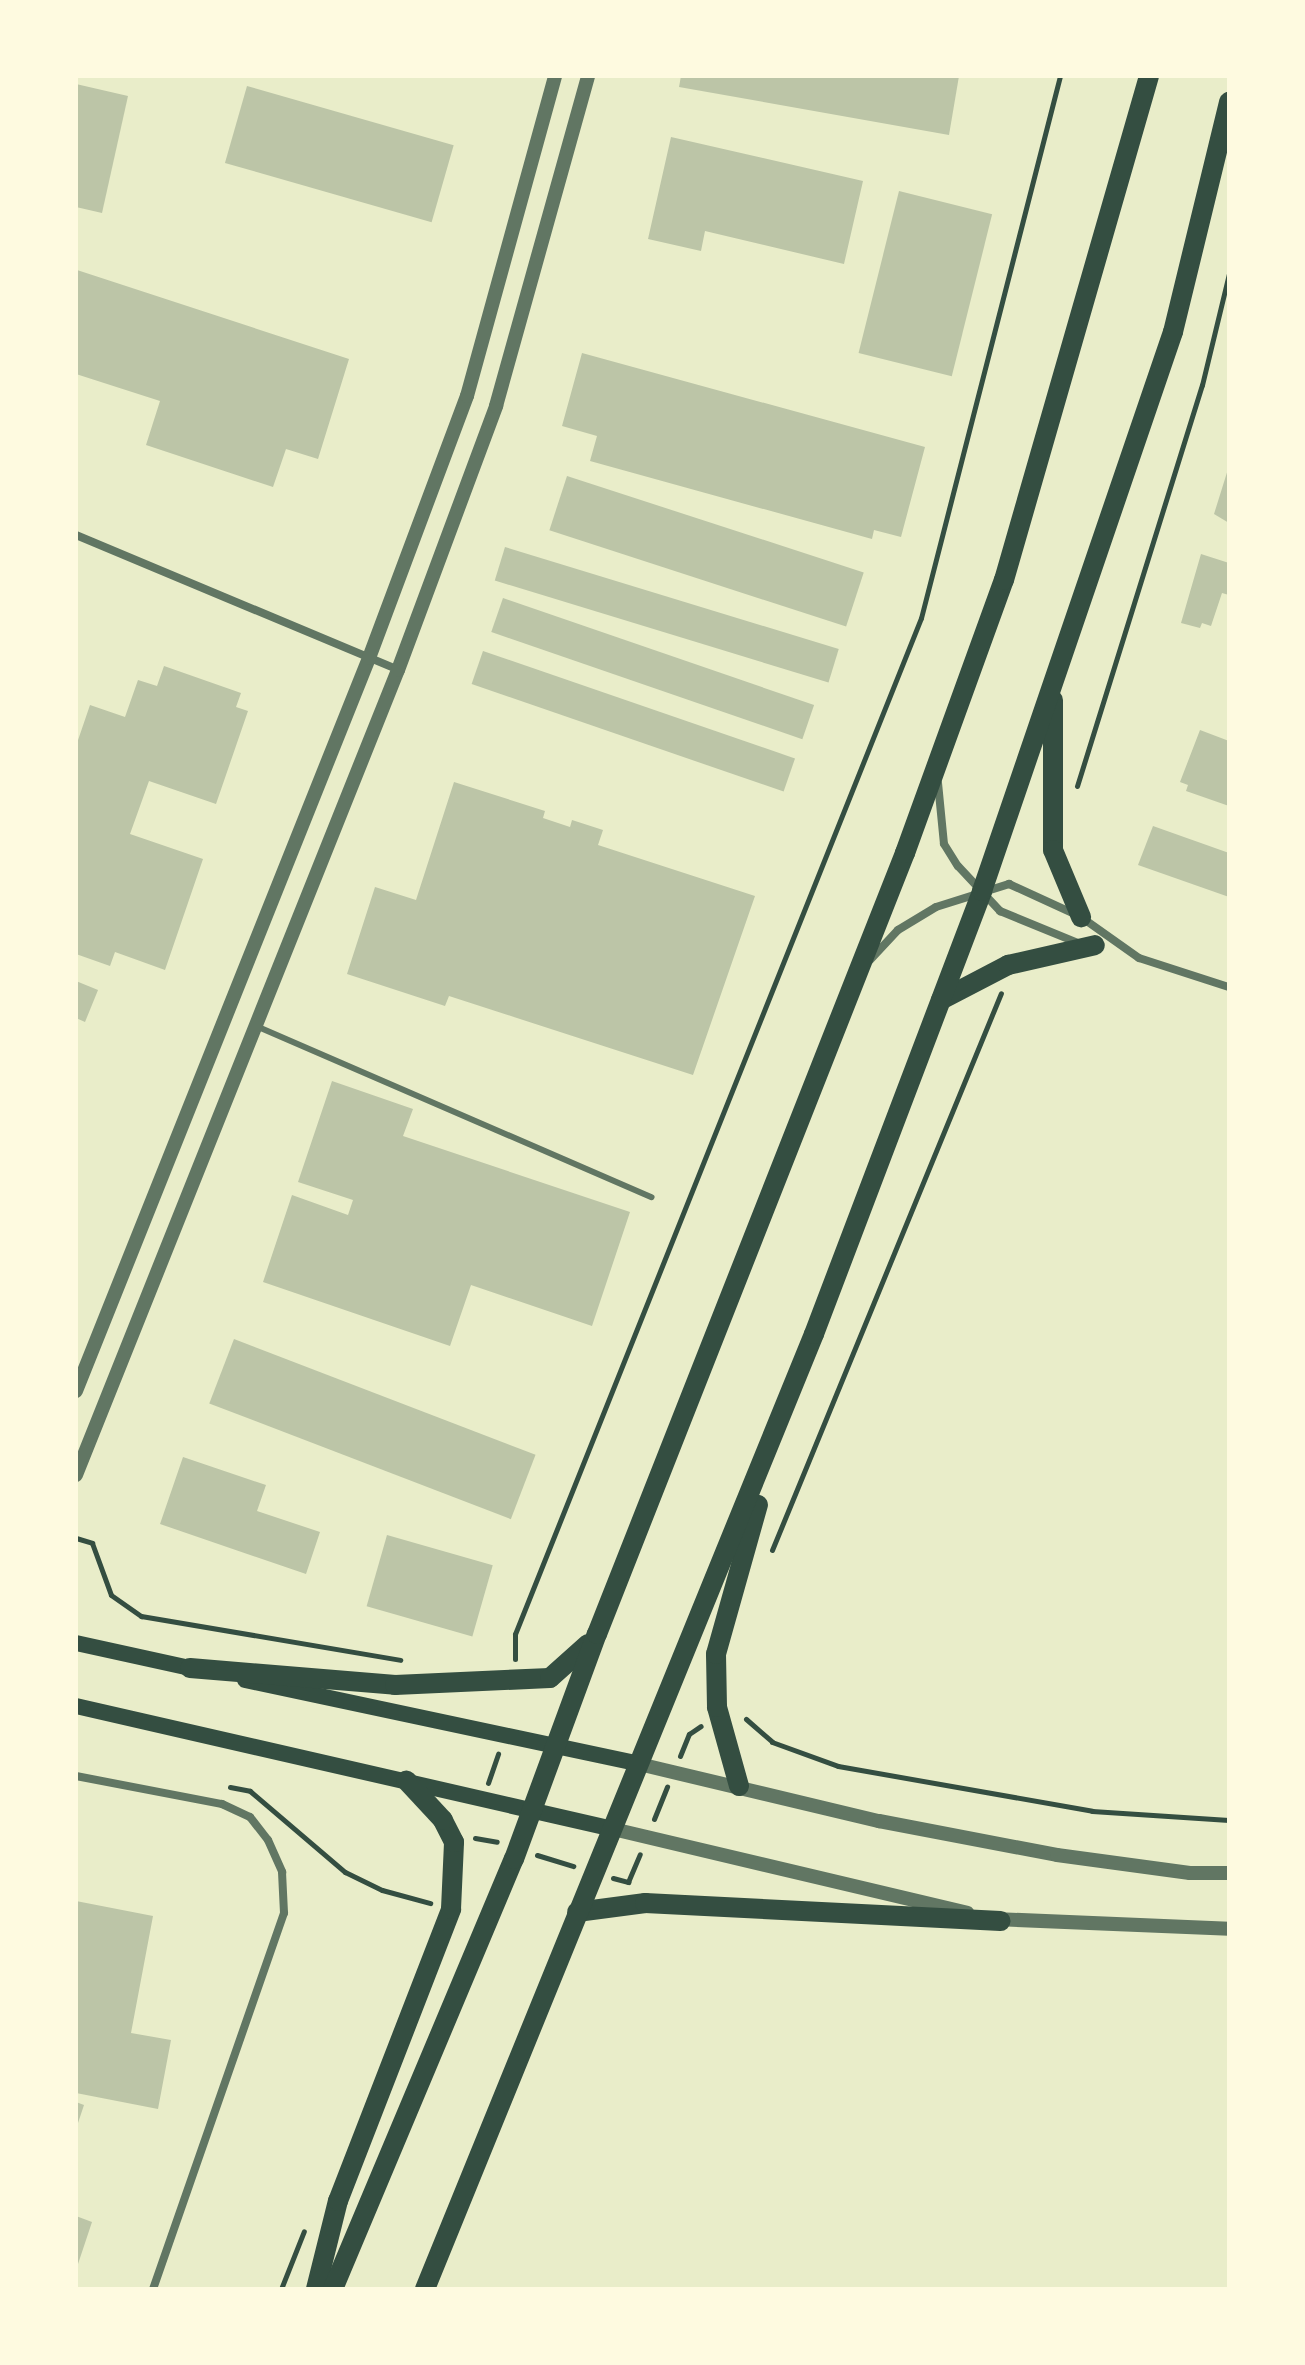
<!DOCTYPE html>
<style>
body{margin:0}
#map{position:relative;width:1305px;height:2365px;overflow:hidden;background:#e9edc9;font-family:Mulish,sans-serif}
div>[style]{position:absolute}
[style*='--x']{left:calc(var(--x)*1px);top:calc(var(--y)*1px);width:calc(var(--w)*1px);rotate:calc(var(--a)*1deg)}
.building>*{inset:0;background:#bcc5a7;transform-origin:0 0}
.path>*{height:5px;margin:-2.5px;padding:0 2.5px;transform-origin:2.5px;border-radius:2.5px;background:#344e41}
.service>*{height:6px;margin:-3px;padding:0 3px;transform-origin:3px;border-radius:3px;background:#617663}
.minor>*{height:8px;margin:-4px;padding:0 4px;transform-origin:4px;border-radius:4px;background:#617663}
.tertiary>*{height:14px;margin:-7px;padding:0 7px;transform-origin:7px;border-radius:7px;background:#617663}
.secondary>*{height:16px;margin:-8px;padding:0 8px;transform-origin:8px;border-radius:8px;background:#344e41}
.primary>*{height:20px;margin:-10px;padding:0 10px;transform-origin:10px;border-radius:10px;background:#344e41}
span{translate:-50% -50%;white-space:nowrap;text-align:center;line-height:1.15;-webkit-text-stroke:6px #fefae0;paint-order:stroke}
.frame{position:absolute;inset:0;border:78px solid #fefae0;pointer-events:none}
</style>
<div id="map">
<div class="building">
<div style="clip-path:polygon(681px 76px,959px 76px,949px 135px,679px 87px)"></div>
<div style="clip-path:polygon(76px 84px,128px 96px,102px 213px,76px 207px)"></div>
<div style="left:247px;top:86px;width:215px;height:80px;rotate:16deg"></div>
<div style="clip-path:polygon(671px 137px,863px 181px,844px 264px,705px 231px,701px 251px,648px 239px)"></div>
<div style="left:899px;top:191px;width:96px;height:167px;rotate:14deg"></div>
<div style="clip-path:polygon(77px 270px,349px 359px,318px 459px,286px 449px,273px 487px,146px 445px,160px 401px,76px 374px)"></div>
<div style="clip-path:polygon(582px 353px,925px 447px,901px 537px,874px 530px,872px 539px,590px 461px,597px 436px,562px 426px)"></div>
<div style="clip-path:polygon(1229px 466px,1229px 523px,1214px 514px)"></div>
<div style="left:567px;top:476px;width:312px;height:57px;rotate:18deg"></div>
<div style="left:505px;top:547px;width:349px;height:35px;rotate:17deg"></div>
<div style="clip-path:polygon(1201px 554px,1229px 563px,1229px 595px,1222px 593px,1211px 626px,1202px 623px,1200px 628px,1181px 623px)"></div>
<div style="left:503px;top:598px;width:329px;height:36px;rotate:19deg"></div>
<div style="left:483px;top:651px;width:330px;height:35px;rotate:19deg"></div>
<div style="clip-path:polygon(164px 666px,241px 693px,236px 707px,248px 711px,216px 804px,149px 781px,130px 834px,203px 859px,165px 970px,115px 952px,110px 966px,76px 954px,76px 746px,90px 705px,125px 717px,138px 680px,157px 686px)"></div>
<div style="clip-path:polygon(1200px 730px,1229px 741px,1229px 806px,1186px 791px,1188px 785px,1180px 782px)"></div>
<div style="clip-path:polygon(454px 782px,545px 811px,543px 818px,570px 827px,572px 820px,603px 830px,598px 845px,755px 896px,693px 1075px,449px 996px,445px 1006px,347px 974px,375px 887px,416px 900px)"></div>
<div style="clip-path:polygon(1153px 826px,1229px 853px,1229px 897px,1138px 865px)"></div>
<div style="clip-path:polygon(76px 981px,98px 990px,85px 1022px,76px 1018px)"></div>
<div style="clip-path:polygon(332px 1081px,413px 1109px,403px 1136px,630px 1212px,592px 1326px,471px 1285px,450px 1346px,263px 1282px,292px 1195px,348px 1215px,353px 1200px,298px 1182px)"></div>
<div style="left:234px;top:1339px;width:323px;height:69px;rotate:21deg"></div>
<div style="clip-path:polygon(183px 1457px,266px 1485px,257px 1511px,320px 1532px,306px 1574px,160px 1524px)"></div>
<div style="left:387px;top:1535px;width:110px;height:74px;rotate:16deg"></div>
<div style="clip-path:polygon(76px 1901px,153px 1916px,131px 2033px,171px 2040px,158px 2109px,76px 2093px)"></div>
<div style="clip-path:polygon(76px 2102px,84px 2105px,77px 2126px,76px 2126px)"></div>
<div style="clip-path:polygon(76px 2216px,92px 2222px,77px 2267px,76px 2266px)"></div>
</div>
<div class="path">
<div style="--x:1077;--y:786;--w:420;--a:-72.7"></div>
<div style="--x:1202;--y:385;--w:115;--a:-76.4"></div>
<div style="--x:76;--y:1538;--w:17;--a:17"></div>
<div style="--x:92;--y:1543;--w:55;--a:69.9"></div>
<div style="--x:111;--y:1595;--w:37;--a:35"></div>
<div style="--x:141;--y:1616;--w:263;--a:9.6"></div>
<div style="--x:772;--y:1550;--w:602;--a:-67.65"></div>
<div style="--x:515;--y:1659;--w:25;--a:-90"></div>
<div style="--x:515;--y:1634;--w:1094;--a:-68.22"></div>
<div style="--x:921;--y:618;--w:560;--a:-75.62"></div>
<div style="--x:746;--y:1719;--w:35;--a:41"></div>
<div style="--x:772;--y:1742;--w:70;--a:20"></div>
<div style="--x:838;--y:1766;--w:258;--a:10"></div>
<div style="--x:1092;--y:1811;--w:137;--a:3.8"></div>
<div style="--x:680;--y:1756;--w:24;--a:-68"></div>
<div style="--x:689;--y:1734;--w:14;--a:-34"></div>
<div style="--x:488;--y:1783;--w:31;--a:-71"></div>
<div style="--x:230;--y:1787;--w:20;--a:11"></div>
<div style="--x:250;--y:1791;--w:125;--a:40.5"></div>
<div style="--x:345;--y:1872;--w:41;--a:25.9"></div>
<div style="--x:382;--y:1890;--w:50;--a:15.2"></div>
<div style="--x:654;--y:1819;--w:35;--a:-68"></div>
<div style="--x:475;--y:1838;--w:22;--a:10"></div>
<div style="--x:537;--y:1855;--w:38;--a:17"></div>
<div style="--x:613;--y:1878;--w:16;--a:15"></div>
<div style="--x:628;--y:1882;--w:30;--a:-67"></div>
<div style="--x:281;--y:2289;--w:62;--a:-68.4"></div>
</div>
<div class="service">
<div style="--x:256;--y:1026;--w:431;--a:23.4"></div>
</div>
<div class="minor">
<div style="--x:76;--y:535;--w:349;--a:22.7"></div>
<div style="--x:938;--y:783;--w:61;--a:84.4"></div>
<div style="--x:944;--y:844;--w:26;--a:58"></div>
<div style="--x:958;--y:866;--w:62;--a:47"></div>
<div style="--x:1000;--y:911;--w:84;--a:22.3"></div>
<div style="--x:870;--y:960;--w:41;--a:-47"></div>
<div style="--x:898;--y:930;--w:44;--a:-31.2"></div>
<div style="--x:936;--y:907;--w:77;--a:-17.5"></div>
<div style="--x:1009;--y:884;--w:79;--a:24.6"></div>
<div style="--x:1081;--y:917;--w:71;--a:35.3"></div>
<div style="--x:1139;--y:958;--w:95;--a:17.9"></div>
<div style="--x:76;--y:1776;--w:149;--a:10.9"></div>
<div style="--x:222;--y:1804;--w:31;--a:25"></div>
<div style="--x:250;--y:1817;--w:29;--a:52"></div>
<div style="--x:268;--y:1840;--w:35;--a:66"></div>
<div style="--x:282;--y:1872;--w:41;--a:87.2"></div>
<div style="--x:284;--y:1913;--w:398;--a:109.2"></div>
</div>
<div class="tertiary">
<div style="--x:76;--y:1391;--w:789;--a:-68.21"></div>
<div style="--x:369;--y:658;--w:280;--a:-69.5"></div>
<div style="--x:467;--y:396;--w:332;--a:-74.6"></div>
<div style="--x:76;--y:1475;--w:867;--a:-68.2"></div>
<div style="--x:398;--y:670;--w:282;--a:-69.6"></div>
<div style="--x:496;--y:406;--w:343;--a:-74.4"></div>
<div style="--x:639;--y:1764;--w:247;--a:13.4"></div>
<div style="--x:879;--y:1821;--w:181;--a:10.8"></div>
<div style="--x:1057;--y:1855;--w:134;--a:7.7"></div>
<div style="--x:1190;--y:1873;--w:39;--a:0"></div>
<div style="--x:613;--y:1829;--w:364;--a:13.3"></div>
<div style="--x:995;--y:1919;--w:234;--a:2.4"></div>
</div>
<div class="secondary">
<div style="--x:76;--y:1643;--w:126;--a:12.4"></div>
<div style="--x:245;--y:1680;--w:403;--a:12"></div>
<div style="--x:76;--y:1706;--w:551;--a:12.9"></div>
</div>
<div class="primary">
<div style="--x:1053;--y:700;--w:150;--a:90"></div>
<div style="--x:1053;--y:850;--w:73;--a:67.3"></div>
<div style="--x:941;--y:1000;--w:76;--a:-27.6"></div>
<div style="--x:1008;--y:965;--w:89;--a:-12.9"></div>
<div style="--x:190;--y:1668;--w:206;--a:4.7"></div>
<div style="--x:395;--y:1685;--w:155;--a:-2.6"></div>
<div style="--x:550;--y:1678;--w:51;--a:-41.8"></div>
<div style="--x:739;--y:1786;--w:82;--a:-105.6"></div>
<div style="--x:717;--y:1707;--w:53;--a:-91.1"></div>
<div style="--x:716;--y:1654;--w:155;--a:-74.3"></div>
<div style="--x:577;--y:1912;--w:69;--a:-7.5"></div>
<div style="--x:645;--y:1903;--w:356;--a:2.9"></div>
<div style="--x:316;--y:2289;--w:91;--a:-76"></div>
<div style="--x:338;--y:2201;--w:313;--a:-68.8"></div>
<div style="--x:451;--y:1909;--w:67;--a:-87.4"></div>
<div style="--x:454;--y:1842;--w:25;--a:-117"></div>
<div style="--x:443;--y:1820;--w:54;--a:-132.8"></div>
<div style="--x:333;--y:2289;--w:467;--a:-67.2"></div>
<div style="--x:514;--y:1859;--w:240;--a:-69.8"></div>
<div style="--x:597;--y:1634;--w:840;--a:-68.48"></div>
<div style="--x:905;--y:853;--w:290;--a:-70.1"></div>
<div style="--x:1004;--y:580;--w:524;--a:-73.95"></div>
<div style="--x:425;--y:2289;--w:1031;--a:-67.84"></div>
<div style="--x:814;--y:1334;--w:474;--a:-69.2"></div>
<div style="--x:982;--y:891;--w:591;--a:-71.14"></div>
<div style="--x:1173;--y:332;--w:237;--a:-76.3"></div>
</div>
<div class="frame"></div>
</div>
